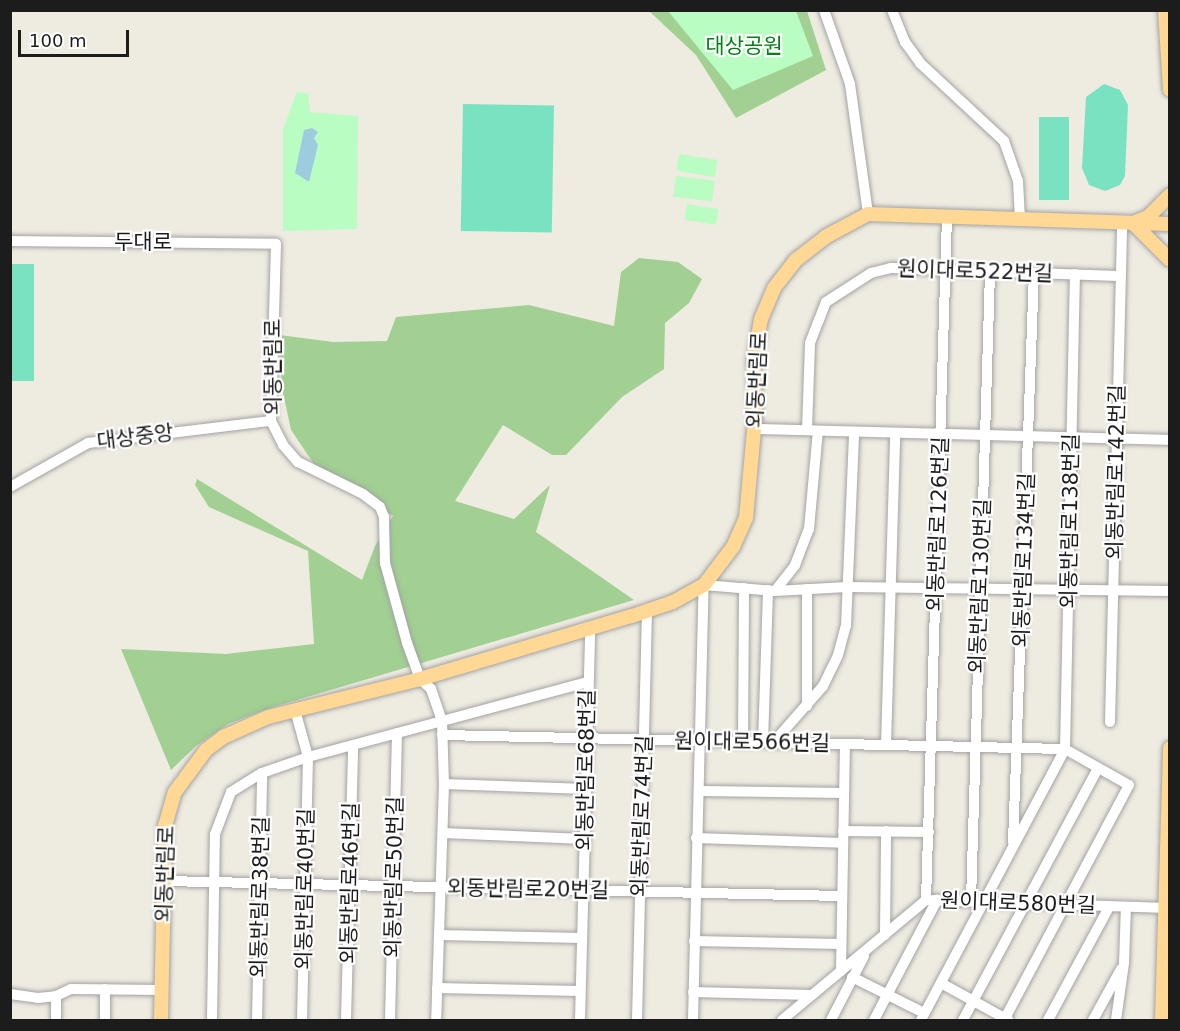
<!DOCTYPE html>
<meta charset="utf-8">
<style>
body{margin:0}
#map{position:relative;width:1180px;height:1031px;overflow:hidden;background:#eeebe1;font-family:"DejaVu Sans","Noto Sans KR",sans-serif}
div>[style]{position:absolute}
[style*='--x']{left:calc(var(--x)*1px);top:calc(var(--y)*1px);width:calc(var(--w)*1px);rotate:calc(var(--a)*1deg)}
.forest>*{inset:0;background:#a1d092}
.park>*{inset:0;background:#b9fdc3;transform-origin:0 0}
.pitch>*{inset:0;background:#79e3c1;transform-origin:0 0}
.water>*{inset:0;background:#9eccdf}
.roads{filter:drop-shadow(0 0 2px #a3a3a3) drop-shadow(0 0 2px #a3a3a3)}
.minor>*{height:10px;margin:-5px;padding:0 5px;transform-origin:5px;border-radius:5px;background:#fff}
.major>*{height:14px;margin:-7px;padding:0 7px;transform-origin:7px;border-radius:7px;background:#ffd895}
span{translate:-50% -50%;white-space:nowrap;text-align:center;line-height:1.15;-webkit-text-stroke:4.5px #fff;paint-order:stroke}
.park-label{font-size:21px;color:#048016}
.street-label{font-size:21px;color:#1c1c1c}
.frame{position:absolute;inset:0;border:12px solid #1c1c1c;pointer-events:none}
.scale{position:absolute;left:18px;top:30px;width:111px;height:27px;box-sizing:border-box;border:3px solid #1c1c1c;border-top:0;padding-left:8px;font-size:18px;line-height:21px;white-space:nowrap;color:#1c1c1c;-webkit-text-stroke:4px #fff;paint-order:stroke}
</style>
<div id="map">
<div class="forest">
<div style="clip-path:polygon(649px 11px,807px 11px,826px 70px,736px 118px,696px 55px)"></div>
<div style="clip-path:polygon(639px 258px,678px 262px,702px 279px,689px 303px,665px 323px,664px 369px,622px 397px,566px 455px,552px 455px,503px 425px,455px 501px,514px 519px,550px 485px,536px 532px,634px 600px,270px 708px,228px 724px,196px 746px,171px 770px,121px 649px,226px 654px,314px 644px,308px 551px,209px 507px,195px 485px,197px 479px,362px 580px,375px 546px,393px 516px,316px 467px,291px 430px,282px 388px,279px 335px,333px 342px,387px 341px,396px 317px,529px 305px,614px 326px,621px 272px)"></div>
</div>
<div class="park">
<div style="clip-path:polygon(668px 11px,796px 11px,813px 56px,733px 90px)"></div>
<div style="clip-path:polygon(297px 92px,308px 93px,310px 112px,358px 116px,357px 229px,283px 231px,283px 129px)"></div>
<div style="left:679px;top:154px;width:39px;height:17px;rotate:9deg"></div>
<div style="left:676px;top:176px;width:39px;height:21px;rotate:7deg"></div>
<div style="left:687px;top:204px;width:32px;height:16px;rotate:9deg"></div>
</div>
<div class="pitch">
<div style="clip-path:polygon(1104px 84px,1120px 90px,1128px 105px,1125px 176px,1120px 185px,1105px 191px,1089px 185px,1082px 168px,1086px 97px)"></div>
<div style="left:463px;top:104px;width:91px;height:127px;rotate:1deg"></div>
<div style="left:1039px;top:117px;width:30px;height:83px"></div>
<div style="left:34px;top:264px;width:117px;height:23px;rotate:90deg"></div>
</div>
<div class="water">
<div style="clip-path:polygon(312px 128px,318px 132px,314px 138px,318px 145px,309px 182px,295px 173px,304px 130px)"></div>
</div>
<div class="roads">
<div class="minor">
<div style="--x:824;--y:10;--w:78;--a:70.6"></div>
<div style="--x:850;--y:84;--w:131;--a:82.1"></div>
<div style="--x:892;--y:10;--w:35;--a:68"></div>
<div style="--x:905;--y:42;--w:26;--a:54"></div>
<div style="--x:920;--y:63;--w:115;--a:42.9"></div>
<div style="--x:1004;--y:141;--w:42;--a:70.7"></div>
<div style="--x:1018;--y:181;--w:38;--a:87"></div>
<div style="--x:10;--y:241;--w:266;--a:0.6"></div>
<div style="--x:276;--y:244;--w:177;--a:91.6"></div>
<div style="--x:271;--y:421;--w:27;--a:63"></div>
<div style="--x:283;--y:445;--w:23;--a:49"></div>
<div style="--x:298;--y:462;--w:72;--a:26.2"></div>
<div style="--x:363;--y:494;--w:21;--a:37"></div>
<div style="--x:380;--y:507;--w:11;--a:68"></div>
<div style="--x:384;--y:517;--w:46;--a:88.8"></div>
<div style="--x:385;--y:563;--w:83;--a:74.6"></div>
<div style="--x:407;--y:643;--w:38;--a:70"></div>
<div style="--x:420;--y:679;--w:15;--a:42"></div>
<div style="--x:431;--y:689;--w:34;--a:71"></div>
<div style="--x:442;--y:721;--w:63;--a:88.2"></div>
<div style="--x:444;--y:784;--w:236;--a:91.9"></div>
<div style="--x:755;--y:429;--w:415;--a:1.5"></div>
<div style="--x:807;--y:430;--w:87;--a:-88"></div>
<div style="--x:810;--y:343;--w:25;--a:-69"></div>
<div style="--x:819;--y:320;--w:19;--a:-69"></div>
<div style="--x:826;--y:302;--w:54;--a:-32.8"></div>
<div style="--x:871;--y:273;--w:21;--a:-14"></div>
<div style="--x:891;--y:268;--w:229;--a:2"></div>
<div style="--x:10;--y:487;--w:90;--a:-29.4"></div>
<div style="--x:88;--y:443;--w:184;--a:-6.9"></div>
<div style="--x:775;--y:591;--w:33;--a:-52"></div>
<div style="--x:795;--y:565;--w:39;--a:-69"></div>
<div style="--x:809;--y:529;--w:98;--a:-84.8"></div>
<div style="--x:807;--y:706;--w:117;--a:-90"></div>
<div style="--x:295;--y:710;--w:49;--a:74.5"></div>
<div style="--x:308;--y:757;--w:263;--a:91.3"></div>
<div style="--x:1110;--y:722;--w:499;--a:-88.6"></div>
<div style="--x:442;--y:735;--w:623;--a:1.29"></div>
<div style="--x:1065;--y:749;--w:73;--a:29.4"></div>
<div style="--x:1129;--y:785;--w:266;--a:118"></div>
<div style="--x:743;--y:742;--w:154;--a:-89.6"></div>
<div style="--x:763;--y:742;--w:152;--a:-88.1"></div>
<div style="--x:773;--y:743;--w:76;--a:-48.7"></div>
<div style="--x:823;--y:686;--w:34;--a:-64"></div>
<div style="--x:838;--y:655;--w:30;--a:-75"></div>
<div style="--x:846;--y:626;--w:194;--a:-87.6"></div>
<div style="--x:886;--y:745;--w:312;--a:-88.3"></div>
<div style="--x:444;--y:784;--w:142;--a:2"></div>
<div style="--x:702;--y:791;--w:142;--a:0.8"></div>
<div style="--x:843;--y:831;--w:86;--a:0.7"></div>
<div style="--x:443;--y:833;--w:141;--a:2.4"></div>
<div style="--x:696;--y:838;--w:147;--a:1.9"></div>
<div style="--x:1013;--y:842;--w:569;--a:-87.89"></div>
<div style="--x:164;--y:881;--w:678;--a:1.27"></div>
<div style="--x:926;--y:900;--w:684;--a:-88.24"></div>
<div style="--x:971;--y:901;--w:630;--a:-88.27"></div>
<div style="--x:439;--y:935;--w:143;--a:1.2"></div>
<div style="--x:885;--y:935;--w:104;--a:-89.4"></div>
<div style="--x:694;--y:941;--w:147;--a:1.2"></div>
<div style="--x:841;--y:971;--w:226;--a:-89"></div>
<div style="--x:852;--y:977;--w:80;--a:26.6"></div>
<div style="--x:941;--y:983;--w:77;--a:28.9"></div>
<div style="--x:437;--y:988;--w:143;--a:1.2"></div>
<div style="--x:105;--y:989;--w:31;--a:90"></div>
<div style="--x:693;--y:992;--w:119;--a:1.4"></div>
<div style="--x:10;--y:994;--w:28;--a:8"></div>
<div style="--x:38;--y:998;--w:18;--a:-6"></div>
<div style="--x:56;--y:996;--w:17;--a:-25"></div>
<div style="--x:71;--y:989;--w:91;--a:0.6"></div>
<div style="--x:56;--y:996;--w:24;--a:90"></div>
<div style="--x:212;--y:1020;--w:186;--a:-89.1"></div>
<div style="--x:215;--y:834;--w:45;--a:-69.1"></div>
<div style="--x:231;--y:792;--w:36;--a:-32"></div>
<div style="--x:262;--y:773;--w:49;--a:-19.2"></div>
<div style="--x:308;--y:757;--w:290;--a:-15"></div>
<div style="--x:257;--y:1020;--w:247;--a:-88.8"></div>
<div style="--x:346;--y:1020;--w:275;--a:-88.5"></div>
<div style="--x:390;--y:1020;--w:287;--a:-88.6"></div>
<div style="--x:580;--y:1020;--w:392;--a:-88.5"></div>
<div style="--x:637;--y:1020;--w:409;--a:-88.6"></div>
<div style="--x:693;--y:1020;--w:435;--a:-88.6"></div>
<div style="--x:704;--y:585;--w:71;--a:4.8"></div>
<div style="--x:775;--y:591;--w:72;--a:-3.2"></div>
<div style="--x:847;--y:587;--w:323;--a:0.7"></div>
<div style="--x:782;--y:1020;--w:187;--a:-39.8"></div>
<div style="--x:926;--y:900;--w:244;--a:1.9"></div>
<div style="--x:831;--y:1020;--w:72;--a:-62.7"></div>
<div style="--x:874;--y:1020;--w:136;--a:-62.3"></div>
<div style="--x:921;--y:1020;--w:307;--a:-62"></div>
<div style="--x:1065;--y:749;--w:475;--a:-88.8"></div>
<div style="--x:963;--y:1020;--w:286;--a:-61.8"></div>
<div style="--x:1048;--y:1020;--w:128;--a:-61.6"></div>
<div style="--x:1093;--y:1020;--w:58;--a:-61.2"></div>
<div style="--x:1116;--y:1020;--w:58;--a:-82"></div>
<div style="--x:1124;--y:963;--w:56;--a:-88"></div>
</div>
<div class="major">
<div style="--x:1165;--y:10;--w:80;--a:86.4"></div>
<div style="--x:1170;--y:195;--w:31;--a:135"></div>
<div style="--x:1148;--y:217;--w:16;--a:158"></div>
<div style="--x:1133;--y:223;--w:52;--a:45"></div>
<div style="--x:161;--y:1020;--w:194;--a:-88.8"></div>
<div style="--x:165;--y:826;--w:35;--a:-74"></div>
<div style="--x:175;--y:792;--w:52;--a:-53.6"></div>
<div style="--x:206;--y:750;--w:21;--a:-37"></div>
<div style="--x:223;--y:737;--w:49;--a:-24"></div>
<div style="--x:268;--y:717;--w:157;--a:-14"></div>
<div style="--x:420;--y:679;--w:221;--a:-16.6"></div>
<div style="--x:632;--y:616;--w:43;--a:-18.9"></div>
<div style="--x:673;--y:602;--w:35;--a:-29"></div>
<div style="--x:704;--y:585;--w:48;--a:-52.7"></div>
<div style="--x:733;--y:547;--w:32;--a:-66"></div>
<div style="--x:746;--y:518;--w:98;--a:-84.8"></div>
<div style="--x:755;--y:420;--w:61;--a:-90.9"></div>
<div style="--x:754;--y:359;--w:41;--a:-80.1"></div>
<div style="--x:761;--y:319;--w:34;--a:-67"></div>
<div style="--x:774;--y:288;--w:36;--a:-52"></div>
<div style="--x:796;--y:260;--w:37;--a:-38"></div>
<div style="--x:825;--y:237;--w:49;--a:-28.1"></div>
<div style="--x:868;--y:214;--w:302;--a:1.9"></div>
<div style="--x:1162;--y:1020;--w:272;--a:-88.3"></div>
</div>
</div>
<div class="park-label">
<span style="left:744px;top:46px">대상공원</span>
</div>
<div class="street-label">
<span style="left:143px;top:242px">두대로</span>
<span style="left:975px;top:271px;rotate:2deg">원이대로522번길</span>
<span style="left:273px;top:367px;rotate:-90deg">외동반림로</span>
<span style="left:757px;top:380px;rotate:-87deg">외동반림로</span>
<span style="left:135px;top:437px;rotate:-7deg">대상중앙</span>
<span style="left:1116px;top:472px;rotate:-89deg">외동반림로142번길</span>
<span style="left:1070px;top:521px;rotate:-89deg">외동반림로138번길</span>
<span style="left:938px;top:524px;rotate:-88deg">외동반림로126번길</span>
<span style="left:1024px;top:560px;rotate:-88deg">외동반림로134번길</span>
<span style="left:980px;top:586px;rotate:-88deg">외동반림로130번길</span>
<span style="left:752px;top:742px;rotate:1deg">원이대로566번길</span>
<span style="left:586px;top:770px;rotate:-89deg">외동반림로68번길</span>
<span style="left:642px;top:816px;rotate:-88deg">외동반림로74번길</span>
<span style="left:165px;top:874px;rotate:-88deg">외동반림로</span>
<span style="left:394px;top:877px;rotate:-89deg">외동반림로50번길</span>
<span style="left:350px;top:883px;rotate:-89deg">외동반림로46번길</span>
<span style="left:305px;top:889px;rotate:-89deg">외동반림로40번길</span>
<span style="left:528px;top:889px;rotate:1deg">외동반림로20번길</span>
<span style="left:260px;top:897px;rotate:-89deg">외동반림로38번길</span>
<span style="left:1018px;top:903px;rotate:2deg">원이대로580번길</span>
</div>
<div class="frame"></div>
<div class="scale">100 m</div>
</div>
